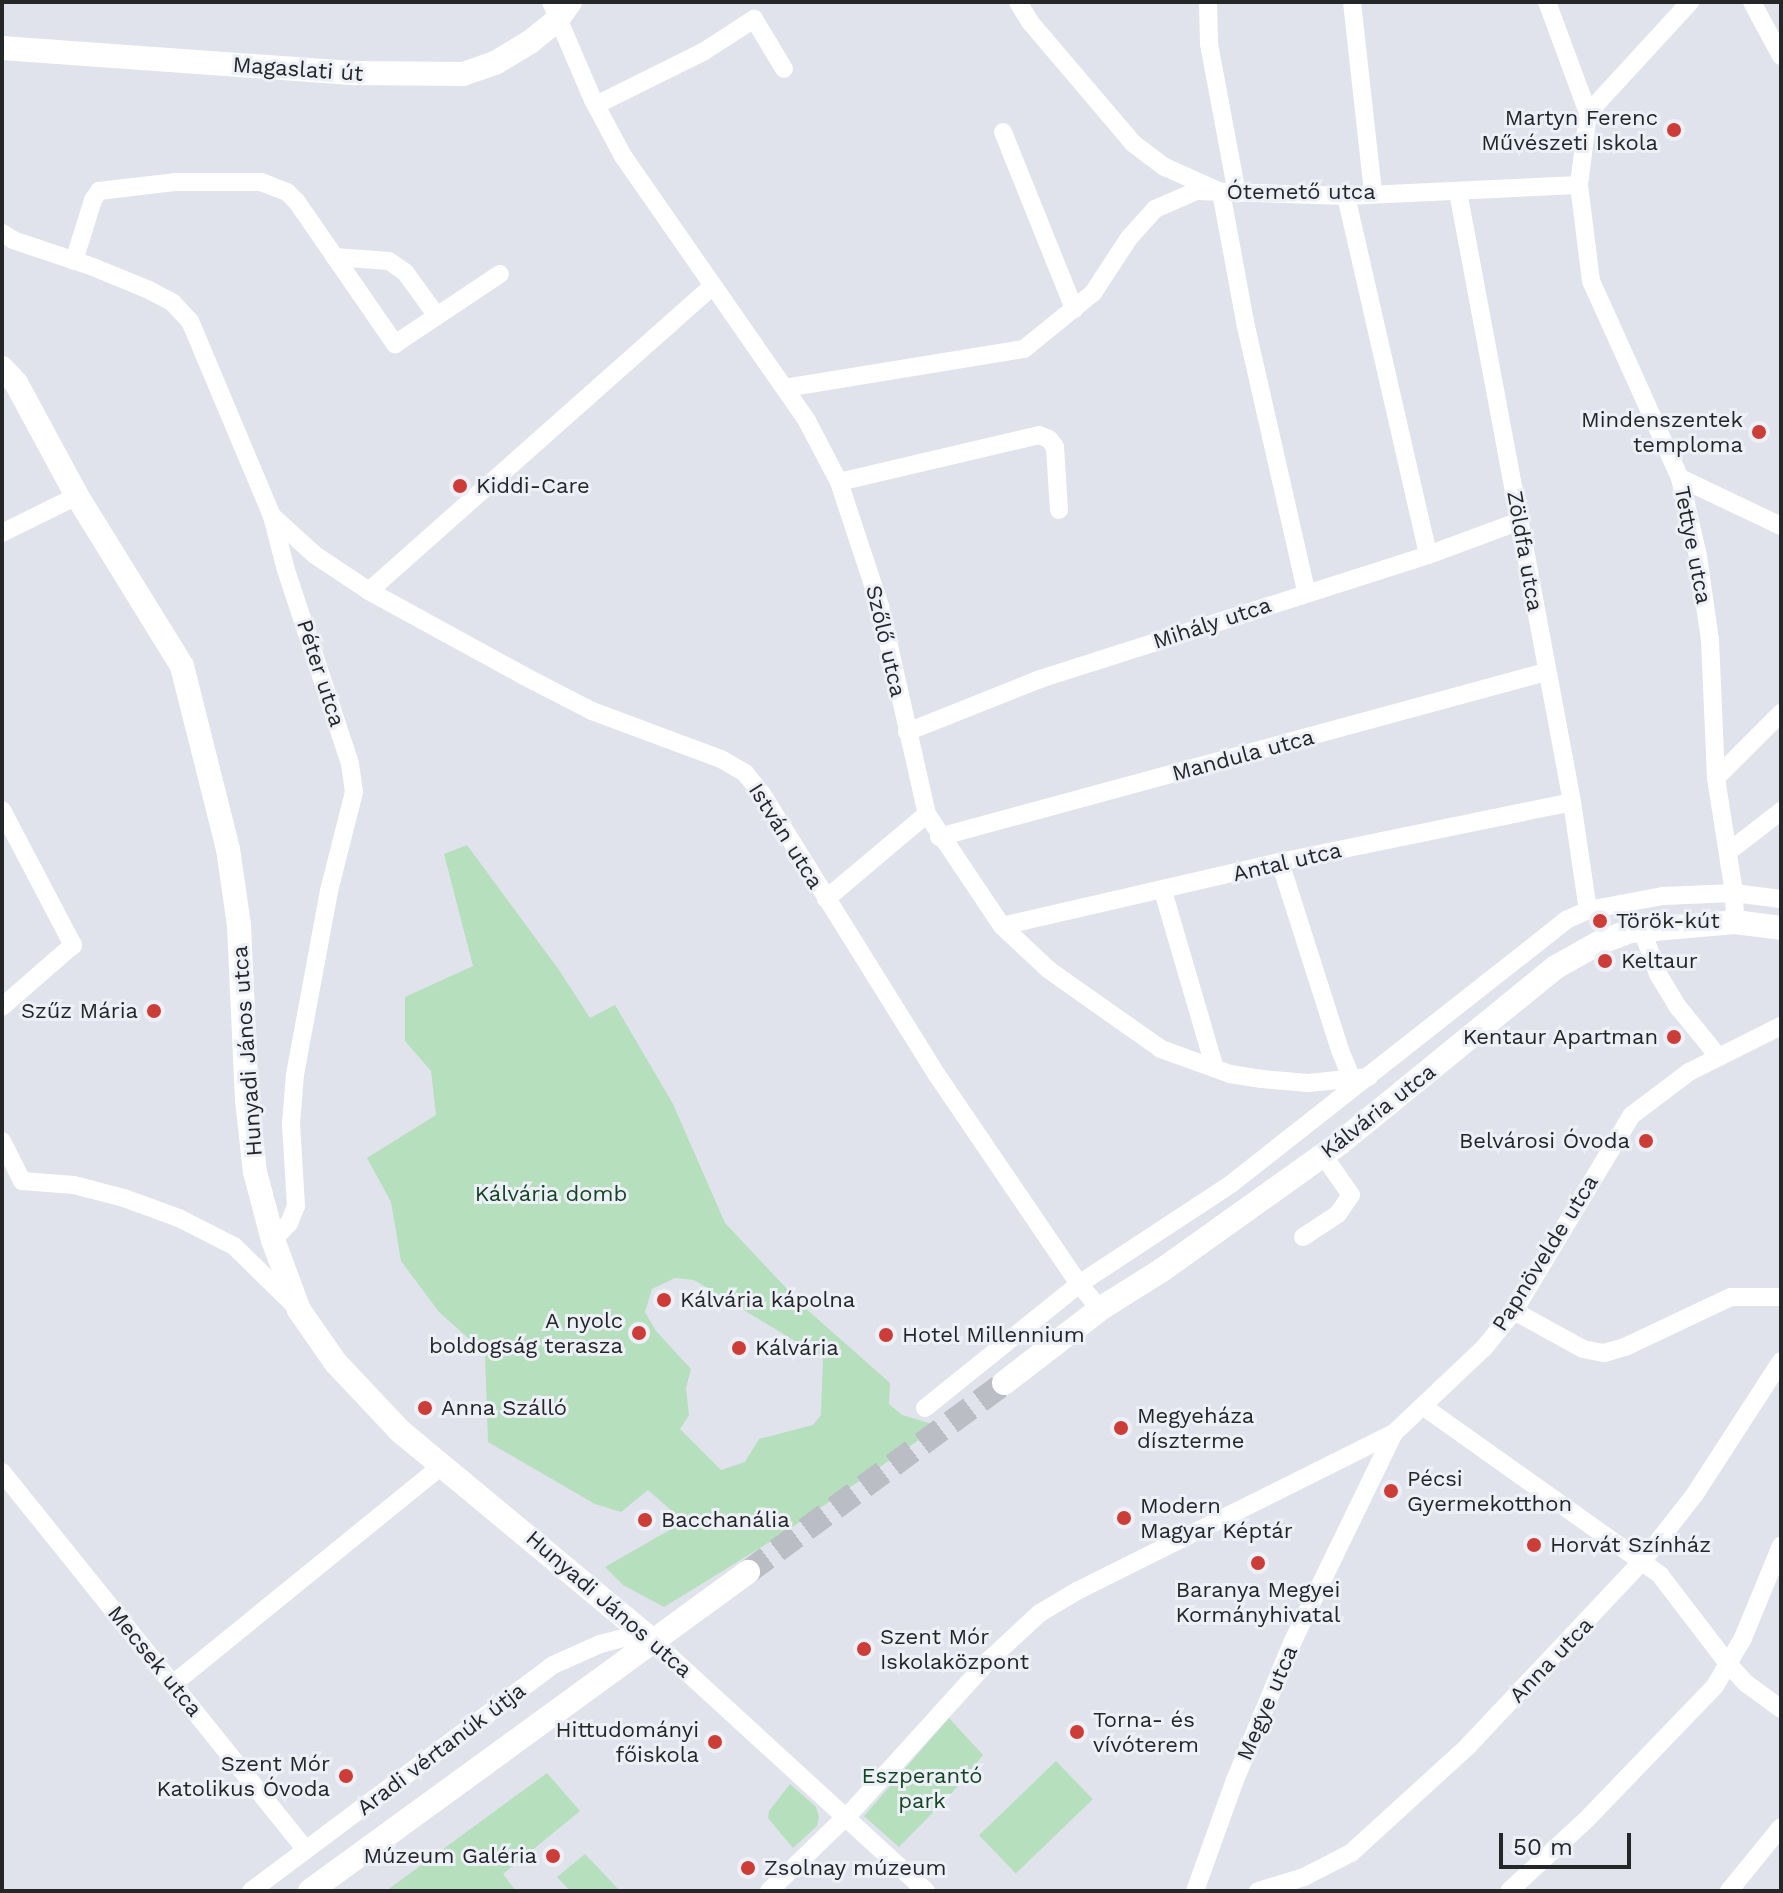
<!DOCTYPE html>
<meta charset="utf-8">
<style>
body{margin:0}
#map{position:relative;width:1783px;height:1893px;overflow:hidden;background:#e0e3eb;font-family:"Work Sans",sans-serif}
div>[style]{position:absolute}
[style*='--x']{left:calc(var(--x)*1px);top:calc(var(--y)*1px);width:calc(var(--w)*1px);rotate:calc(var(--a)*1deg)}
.green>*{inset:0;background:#b5dfbd;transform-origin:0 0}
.secondary-tunnel>*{height:24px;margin-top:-12px;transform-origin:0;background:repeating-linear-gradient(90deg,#bbbdc4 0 24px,transparent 0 36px)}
.street>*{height:18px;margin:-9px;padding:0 9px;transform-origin:9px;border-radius:9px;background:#fff}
.secondary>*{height:24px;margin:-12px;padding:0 12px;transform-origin:12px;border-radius:12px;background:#fff}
.dots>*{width:22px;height:22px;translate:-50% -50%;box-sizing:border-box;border:4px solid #eef0f8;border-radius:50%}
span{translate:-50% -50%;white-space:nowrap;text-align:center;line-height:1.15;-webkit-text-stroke:6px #eef0f8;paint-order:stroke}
.street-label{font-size:22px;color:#252628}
.poi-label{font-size:22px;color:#252628}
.right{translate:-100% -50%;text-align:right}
.left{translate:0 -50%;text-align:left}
.park-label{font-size:22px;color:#134523}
.frame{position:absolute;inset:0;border:4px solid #252628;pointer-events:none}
.scale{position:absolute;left:1499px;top:1833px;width:132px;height:36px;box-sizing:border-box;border:4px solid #252628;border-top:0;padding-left:10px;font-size:24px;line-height:28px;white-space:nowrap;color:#252628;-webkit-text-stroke:6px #eef0f8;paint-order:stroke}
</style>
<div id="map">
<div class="green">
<div style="clip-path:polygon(evenodd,467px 845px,559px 970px,590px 1018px,615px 1005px,673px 1104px,725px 1223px,804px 1307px,890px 1383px,889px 1404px,902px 1415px,939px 1426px,781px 1535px,664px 1607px,623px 1585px,605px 1567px,682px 1523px,680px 1518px,648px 1490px,621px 1512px,595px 1504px,488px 1442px,485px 1353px,439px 1312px,401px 1261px,391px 1202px,367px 1158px,436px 1115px,431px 1071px,405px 1041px,405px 997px,473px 966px,444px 854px,467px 845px,675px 1278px,694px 1280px,823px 1358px,821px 1415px,813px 1425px,759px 1439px,745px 1462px,721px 1470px,680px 1429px,689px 1415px,686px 1388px,691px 1369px,656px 1331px,645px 1312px,652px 1289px,675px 1278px)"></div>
<div style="clip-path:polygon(949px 1718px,983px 1755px,951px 1794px,899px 1847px,864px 1816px)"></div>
<div style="left:1056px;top:1761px;width:53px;height:107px;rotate:46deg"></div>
<div style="clip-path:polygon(547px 1773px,580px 1811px,503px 1874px,516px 1891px,386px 1891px)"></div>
<div style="clip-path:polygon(790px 1784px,816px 1807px,819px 1817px,817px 1826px,793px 1848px,768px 1818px,769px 1811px)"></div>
<div style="clip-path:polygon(585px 1854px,620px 1891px,570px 1891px,557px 1877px)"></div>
</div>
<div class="secondary-tunnel">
<div style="--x:748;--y:1572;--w:318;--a:-36.4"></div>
</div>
<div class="street">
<div style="--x:551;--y:2;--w:107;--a:66.8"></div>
<div style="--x:593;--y:100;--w:64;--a:61.8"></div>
<div style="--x:623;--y:156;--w:323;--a:55.2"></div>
<div style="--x:807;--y:421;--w:69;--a:62.3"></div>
<div style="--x:839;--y:482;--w:131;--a:71.7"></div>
<div style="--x:880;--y:606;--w:213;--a:77.3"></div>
<div style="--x:927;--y:814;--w:135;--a:56.2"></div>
<div style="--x:1002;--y:926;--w:64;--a:43.1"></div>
<div style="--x:1049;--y:970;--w:137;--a:35.2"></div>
<div style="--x:1161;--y:1049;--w:73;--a:19.9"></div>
<div style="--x:1230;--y:1074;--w:32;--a:9"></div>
<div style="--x:1262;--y:1079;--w:46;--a:5"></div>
<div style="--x:1308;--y:1083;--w:61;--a:-5.6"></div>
<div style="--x:1018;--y:2;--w:23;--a:59"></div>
<div style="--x:1030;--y:22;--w:160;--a:49.6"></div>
<div style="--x:1134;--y:144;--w:39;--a:37"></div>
<div style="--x:1165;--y:167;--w:61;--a:24.1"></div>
<div style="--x:1221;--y:192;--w:132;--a:79.5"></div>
<div style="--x:1245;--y:322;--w:276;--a:77.2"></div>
<div style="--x:1208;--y:2;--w:42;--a:88.6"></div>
<div style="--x:1209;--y:44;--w:152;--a:79.4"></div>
<div style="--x:1352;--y:2;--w:192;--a:83.7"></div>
<div style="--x:1547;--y:2;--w:118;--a:69.7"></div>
<div style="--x:1588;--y:113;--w:73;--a:97.1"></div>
<div style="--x:1579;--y:185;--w:97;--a:82.9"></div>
<div style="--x:1591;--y:281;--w:216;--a:65.7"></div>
<div style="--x:1680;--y:478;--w:80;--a:77"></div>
<div style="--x:1698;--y:556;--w:85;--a:81.9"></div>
<div style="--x:1710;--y:640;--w:138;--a:87.5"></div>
<div style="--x:1716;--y:778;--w:116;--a:81.1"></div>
<div style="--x:1734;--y:893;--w:29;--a:88"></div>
<div style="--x:1752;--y:2;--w:61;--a:61.8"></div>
<div style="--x:596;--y:105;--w:119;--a:-26.4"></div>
<div style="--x:703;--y:52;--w:61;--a:-32.9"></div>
<div style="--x:754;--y:19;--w:58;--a:59"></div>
<div style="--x:1588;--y:113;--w:151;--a:-47.4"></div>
<div style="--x:1003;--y:132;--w:191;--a:68.1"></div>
<div style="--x:1458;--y:192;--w:621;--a:79.41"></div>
<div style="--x:1572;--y:802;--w:109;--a:81.6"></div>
<div style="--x:1346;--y:196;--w:368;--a:77.1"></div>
<div style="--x:2;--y:233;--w:13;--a:32"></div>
<div style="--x:13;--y:240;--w:84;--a:18.6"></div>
<div style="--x:93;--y:267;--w:61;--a:22.3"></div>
<div style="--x:149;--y:290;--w:27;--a:28"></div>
<div style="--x:173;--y:303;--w:25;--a:47"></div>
<div style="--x:190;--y:321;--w:212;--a:67.2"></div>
<div style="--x:272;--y:516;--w:56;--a:75.5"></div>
<div style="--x:286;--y:570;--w:204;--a:71.7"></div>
<div style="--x:350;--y:764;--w:28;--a:82"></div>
<div style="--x:354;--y:792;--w:102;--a:104.2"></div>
<div style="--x:329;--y:891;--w:186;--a:100.5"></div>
<div style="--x:295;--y:1074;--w:50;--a:94.6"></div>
<div style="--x:291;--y:1124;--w:82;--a:86.5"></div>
<div style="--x:296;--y:1206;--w:18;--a:112"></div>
<div style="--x:289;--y:1223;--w:23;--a:133"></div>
<div style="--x:335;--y:257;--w:54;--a:4.2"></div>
<div style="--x:389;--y:261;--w:19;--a:35"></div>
<div style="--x:405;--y:272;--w:54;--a:54"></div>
<div style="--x:74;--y:261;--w:64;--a:-72.7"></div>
<div style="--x:93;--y:200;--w:11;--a:-56"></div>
<div style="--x:99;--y:191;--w:78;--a:-6.7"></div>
<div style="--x:176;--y:182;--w:85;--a:0"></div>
<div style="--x:261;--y:182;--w:28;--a:21"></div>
<div style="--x:287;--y:192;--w:14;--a:45"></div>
<div style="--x:297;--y:202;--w:173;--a:55.4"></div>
<div style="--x:395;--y:344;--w:126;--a:-33.7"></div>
<div style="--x:785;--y:388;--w:242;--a:-9.3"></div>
<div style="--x:1024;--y:349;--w:89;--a:-39.1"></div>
<div style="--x:1093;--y:293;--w:66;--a:-56.8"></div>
<div style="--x:1129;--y:238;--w:39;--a:-48"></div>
<div style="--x:1155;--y:209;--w:45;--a:-23.7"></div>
<div style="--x:1196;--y:191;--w:150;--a:1.9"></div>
<div style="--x:1346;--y:196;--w:233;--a:-2.7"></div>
<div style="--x:1680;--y:478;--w:112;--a:25.4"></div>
<div style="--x:839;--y:482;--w:205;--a:-13.2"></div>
<div style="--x:1039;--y:435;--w:11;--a:22"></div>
<div style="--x:1049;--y:439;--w:10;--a:53"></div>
<div style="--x:1055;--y:447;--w:63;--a:86.4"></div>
<div style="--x:272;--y:516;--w:58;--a:42.2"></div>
<div style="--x:315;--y:555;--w:65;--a:33.7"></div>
<div style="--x:369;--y:591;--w:177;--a:28.7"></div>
<div style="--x:524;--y:676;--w:76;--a:27.2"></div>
<div style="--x:592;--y:711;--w:138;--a:20.4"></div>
<div style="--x:721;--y:759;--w:28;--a:30"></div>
<div style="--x:745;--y:773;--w:27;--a:51"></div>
<div style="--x:762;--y:794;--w:331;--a:58.1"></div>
<div style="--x:937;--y:1075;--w:253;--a:55.8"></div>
<div style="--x:1079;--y:1284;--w:33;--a:50"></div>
<div style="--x:2;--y:533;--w:84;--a:-26.3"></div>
<div style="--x:369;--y:591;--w:458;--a:-41.6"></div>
<div style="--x:907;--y:732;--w:143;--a:-21.7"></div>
<div style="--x:1040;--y:679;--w:407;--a:-17.7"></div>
<div style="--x:1428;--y:555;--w:98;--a:-20.3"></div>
<div style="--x:1716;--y:778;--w:92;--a:-45"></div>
<div style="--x:2;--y:810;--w:153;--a:62.3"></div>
<div style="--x:73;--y:945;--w:94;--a:138.9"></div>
<div style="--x:939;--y:837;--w:629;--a:-15.21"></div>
<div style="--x:1728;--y:852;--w:67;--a:-37.7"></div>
<div style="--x:1280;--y:862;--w:197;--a:72.3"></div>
<div style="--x:1340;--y:1050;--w:31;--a:68"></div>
<div style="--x:1163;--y:891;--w:181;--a:73.7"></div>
<div style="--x:826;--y:899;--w:132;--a:-40.1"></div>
<div style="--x:1002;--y:926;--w:285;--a:-13"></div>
<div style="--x:1280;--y:862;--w:298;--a:-11.6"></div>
<div style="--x:1642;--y:930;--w:47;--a:70"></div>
<div style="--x:1658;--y:974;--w:39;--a:59"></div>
<div style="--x:1678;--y:1007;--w:63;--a:50.8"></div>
<div style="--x:2;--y:1141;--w:45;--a:63.4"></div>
<div style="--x:22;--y:1181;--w:52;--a:4.4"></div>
<div style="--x:74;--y:1185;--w:52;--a:14.6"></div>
<div style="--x:124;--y:1198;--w:59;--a:20"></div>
<div style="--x:179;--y:1218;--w:62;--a:27"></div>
<div style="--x:234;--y:1246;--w:88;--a:44.5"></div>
<div style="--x:1303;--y:1237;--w:42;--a:-33.3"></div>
<div style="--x:1338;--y:1214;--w:23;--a:-56"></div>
<div style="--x:1351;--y:1195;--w:49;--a:-125"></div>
<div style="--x:1514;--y:1311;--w:79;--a:28.8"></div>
<div style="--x:1583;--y:1349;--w:21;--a:11"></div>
<div style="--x:1604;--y:1353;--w:22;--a:-16"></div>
<div style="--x:1625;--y:1347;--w:117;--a:-25.3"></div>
<div style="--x:1731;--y:1297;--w:50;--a:0"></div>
<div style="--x:1424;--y:1407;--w:290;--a:35.4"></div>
<div style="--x:1660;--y:1575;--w:113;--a:52.5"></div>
<div style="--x:1729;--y:1665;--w:26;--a:47"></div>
<div style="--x:1747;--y:1684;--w:42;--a:36.3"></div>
<div style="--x:925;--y:1408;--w:198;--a:-38.8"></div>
<div style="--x:1079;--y:1284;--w:182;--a:-33.3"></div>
<div style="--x:1231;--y:1184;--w:427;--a:-38.2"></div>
<div style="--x:1566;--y:920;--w:24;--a:-24"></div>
<div style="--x:1588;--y:910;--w:76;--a:-10.6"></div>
<div style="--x:1663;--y:896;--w:71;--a:-2.4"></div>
<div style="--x:1734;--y:893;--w:47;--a:7.3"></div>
<div style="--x:2;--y:1472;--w:485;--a:51.2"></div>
<div style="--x:653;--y:1641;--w:370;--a:42.5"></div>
<div style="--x:173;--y:1684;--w:347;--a:-39.1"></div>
<div style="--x:251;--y:1891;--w:377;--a:-36.8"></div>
<div style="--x:553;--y:1665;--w:51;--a:-24.1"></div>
<div style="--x:600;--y:1644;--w:44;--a:-14.3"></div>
<div style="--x:769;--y:1891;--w:117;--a:-44"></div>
<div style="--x:853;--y:1810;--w:202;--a:-47.8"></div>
<div style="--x:989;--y:1660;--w:69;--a:-42.7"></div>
<div style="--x:1040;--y:1613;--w:43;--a:-30.7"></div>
<div style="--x:1077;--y:1591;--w:354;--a:-26.5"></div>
<div style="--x:1394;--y:1433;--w:124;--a:-43.4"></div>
<div style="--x:1484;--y:1348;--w:48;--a:-51"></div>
<div style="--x:1514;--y:1311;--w:229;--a:-59"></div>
<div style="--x:1632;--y:1115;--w:71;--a:-37"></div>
<div style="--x:1689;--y:1072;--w:103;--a:-26.6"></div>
<div style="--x:1195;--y:1891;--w:118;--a:-70.2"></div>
<div style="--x:1235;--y:1780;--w:148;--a:-67.4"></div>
<div style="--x:1292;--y:1643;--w:233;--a:-64.1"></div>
<div style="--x:1258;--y:1891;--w:48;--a:-16.9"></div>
<div style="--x:1304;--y:1877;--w:53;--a:-27.1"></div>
<div style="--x:1351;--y:1853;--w:159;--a:-42.4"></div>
<div style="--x:1468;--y:1746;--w:258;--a:-46.7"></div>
<div style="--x:1645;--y:1558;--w:81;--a:-52"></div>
<div style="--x:1695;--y:1494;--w:158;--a:-57.1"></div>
<div style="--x:1509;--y:1891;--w:106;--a:-42.7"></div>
<div style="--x:1587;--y:1819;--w:185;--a:-46.1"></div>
<div style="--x:1715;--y:1686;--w:56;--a:-59.7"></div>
<div style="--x:1743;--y:1638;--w:100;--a:-67.6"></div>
<div style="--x:1729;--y:1891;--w:82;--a:-50.9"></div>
</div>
<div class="secondary">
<div style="--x:2;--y:48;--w:354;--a:4.1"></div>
<div style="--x:355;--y:73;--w:108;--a:0.5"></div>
<div style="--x:463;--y:74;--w:34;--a:-19"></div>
<div style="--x:495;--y:63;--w:41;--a:-31"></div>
<div style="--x:530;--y:42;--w:35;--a:-39"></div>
<div style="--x:557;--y:20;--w:22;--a:-54"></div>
<div style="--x:2;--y:368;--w:21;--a:47"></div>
<div style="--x:16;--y:383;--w:128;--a:61.6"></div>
<div style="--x:77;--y:496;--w:200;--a:58.3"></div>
<div style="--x:182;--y:666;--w:189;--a:75.9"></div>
<div style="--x:228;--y:849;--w:77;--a:81.8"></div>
<div style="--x:239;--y:925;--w:175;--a:87.4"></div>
<div style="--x:247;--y:1100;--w:72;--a:83.7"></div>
<div style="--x:255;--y:1172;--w:70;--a:75.2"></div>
<div style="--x:273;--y:1240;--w:75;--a:69.6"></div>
<div style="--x:299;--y:1310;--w:65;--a:55.1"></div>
<div style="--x:336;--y:1363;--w:93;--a:46.7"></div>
<div style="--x:400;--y:1431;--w:329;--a:39.7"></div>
<div style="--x:1004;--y:1383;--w:121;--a:-37.6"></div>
<div style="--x:1100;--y:1309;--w:73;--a:-32.2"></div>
<div style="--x:1162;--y:1270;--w:219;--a:-35.5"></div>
<div style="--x:1340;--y:1143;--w:279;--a:-39.2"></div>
<div style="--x:1556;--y:967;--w:49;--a:-29.2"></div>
<div style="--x:1599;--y:943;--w:34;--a:-21"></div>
<div style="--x:1631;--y:931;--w:104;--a:-4.9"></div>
<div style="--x:1735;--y:922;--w:46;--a:7.4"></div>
<div style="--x:310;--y:1891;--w:542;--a:-36.07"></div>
</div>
<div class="dots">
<div style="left:1674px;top:130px;background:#cb3d36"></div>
<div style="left:1759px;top:432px;background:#cb3d36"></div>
<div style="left:460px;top:486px;background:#cb3d36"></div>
<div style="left:1600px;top:921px;background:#cb3d36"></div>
<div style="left:1605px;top:961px;background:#cb3d36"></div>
<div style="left:154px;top:1011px;background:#cb3d36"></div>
<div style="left:1674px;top:1037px;background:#cb3d36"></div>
<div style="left:1646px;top:1141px;background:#cb3d36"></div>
<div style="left:664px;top:1300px;background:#cb3d36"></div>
<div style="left:639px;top:1333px;background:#cb3d36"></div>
<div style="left:886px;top:1335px;background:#cb3d36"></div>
<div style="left:739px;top:1348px;background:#cb3d36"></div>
<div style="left:425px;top:1408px;background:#cb3d36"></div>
<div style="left:1121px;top:1428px;background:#cb3d36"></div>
<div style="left:1391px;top:1491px;background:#cb3d36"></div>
<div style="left:1124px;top:1518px;background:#cb3d36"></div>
<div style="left:645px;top:1520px;background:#cb3d36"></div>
<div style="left:1534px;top:1545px;background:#cb3d36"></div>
<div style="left:1258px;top:1563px;background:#cb3d36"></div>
<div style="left:864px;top:1649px;background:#cb3d36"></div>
<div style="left:1077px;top:1732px;background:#cb3d36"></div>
<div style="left:715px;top:1742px;background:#cb3d36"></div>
<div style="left:346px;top:1776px;background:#cb3d36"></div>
<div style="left:553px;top:1856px;background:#cb3d36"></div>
<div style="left:748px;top:1868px;background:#cb3d36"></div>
</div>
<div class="street-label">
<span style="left:298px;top:69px;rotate:4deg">Magaslati út</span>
<span style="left:1301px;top:192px">Ótemető utca</span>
<span style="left:1693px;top:545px;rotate:79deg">Tettye utca</span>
<span style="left:1525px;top:551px;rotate:80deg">Zöldfa utca</span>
<span style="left:1212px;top:623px;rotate:-18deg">Mihály utca</span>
<span style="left:886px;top:641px;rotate:77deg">Szőlő utca</span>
<span style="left:321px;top:673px;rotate:72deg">Péter utca</span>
<span style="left:1243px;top:755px;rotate:-15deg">Mandula utca</span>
<span style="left:786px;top:836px;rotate:58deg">István utca</span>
<span style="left:1287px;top:862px;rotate:-13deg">Antal utca</span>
<span style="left:247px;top:1051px;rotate:-94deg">Hunyadi János utca</span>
<span style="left:1378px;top:1111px;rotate:-38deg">Kálvária utca</span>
<span style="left:1545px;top:1253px;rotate:-58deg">Papnövelde utca</span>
<span style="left:609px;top:1604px;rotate:41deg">Hunyadi János utca</span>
<span style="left:1551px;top:1660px;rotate:-46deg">Anna utca</span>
<span style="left:155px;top:1661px;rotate:51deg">Mecsek utca</span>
<span style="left:1267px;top:1703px;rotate:-67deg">Megye utca</span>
<span style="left:441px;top:1749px;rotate:-37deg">Aradi vértanúk útja</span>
</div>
<div class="poi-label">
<span class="right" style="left:1658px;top:130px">Martyn Ferenc<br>Művészeti Iskola</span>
<span class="right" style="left:1743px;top:432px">Mindenszentek<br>temploma</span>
<span class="left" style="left:476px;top:486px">Kiddi-Care</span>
<span class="left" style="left:1616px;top:921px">Török-kút</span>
<span class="left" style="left:1621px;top:961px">Keltaur</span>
<span class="right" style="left:138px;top:1011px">Szűz Mária</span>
<span class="right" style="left:1658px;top:1037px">Kentaur Apartman</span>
<span class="right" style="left:1630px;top:1141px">Belvárosi Óvoda</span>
<span class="left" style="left:680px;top:1300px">Kálvária kápolna</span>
<span class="right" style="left:623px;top:1333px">A nyolc<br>boldogság terasza</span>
<span class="left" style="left:902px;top:1335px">Hotel Millennium</span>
<span class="left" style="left:755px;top:1348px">Kálvária</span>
<span class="left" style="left:441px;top:1408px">Anna Szálló</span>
<span class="left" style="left:1137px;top:1428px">Megyeháza<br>díszterme</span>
<span class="left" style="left:1407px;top:1491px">Pécsi<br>Gyermekotthon</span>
<span class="left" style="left:1140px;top:1518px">Modern<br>Magyar Képtár</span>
<span class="left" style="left:661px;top:1520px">Bacchanália</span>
<span class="left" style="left:1550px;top:1545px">Horvát Színház</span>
<span style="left:1258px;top:1602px">Baranya Megyei<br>Kormányhivatal</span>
<span class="left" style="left:880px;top:1649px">Szent Mór<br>Iskolaközpont</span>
<span class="left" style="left:1093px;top:1732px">Torna- és<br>vívóterem</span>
<span class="right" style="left:699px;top:1742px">Hittudományi<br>főiskola</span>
<span class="right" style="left:330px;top:1776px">Szent Mór<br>Katolikus Óvoda</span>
<span class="right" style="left:537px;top:1856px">Múzeum Galéria</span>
<span class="left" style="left:764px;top:1868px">Zsolnay múzeum</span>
</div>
<div class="park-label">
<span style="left:551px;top:1194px">Kálvária domb</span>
<span style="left:922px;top:1788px">Eszperantó<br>park</span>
</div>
<div class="frame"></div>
<div class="scale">50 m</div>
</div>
